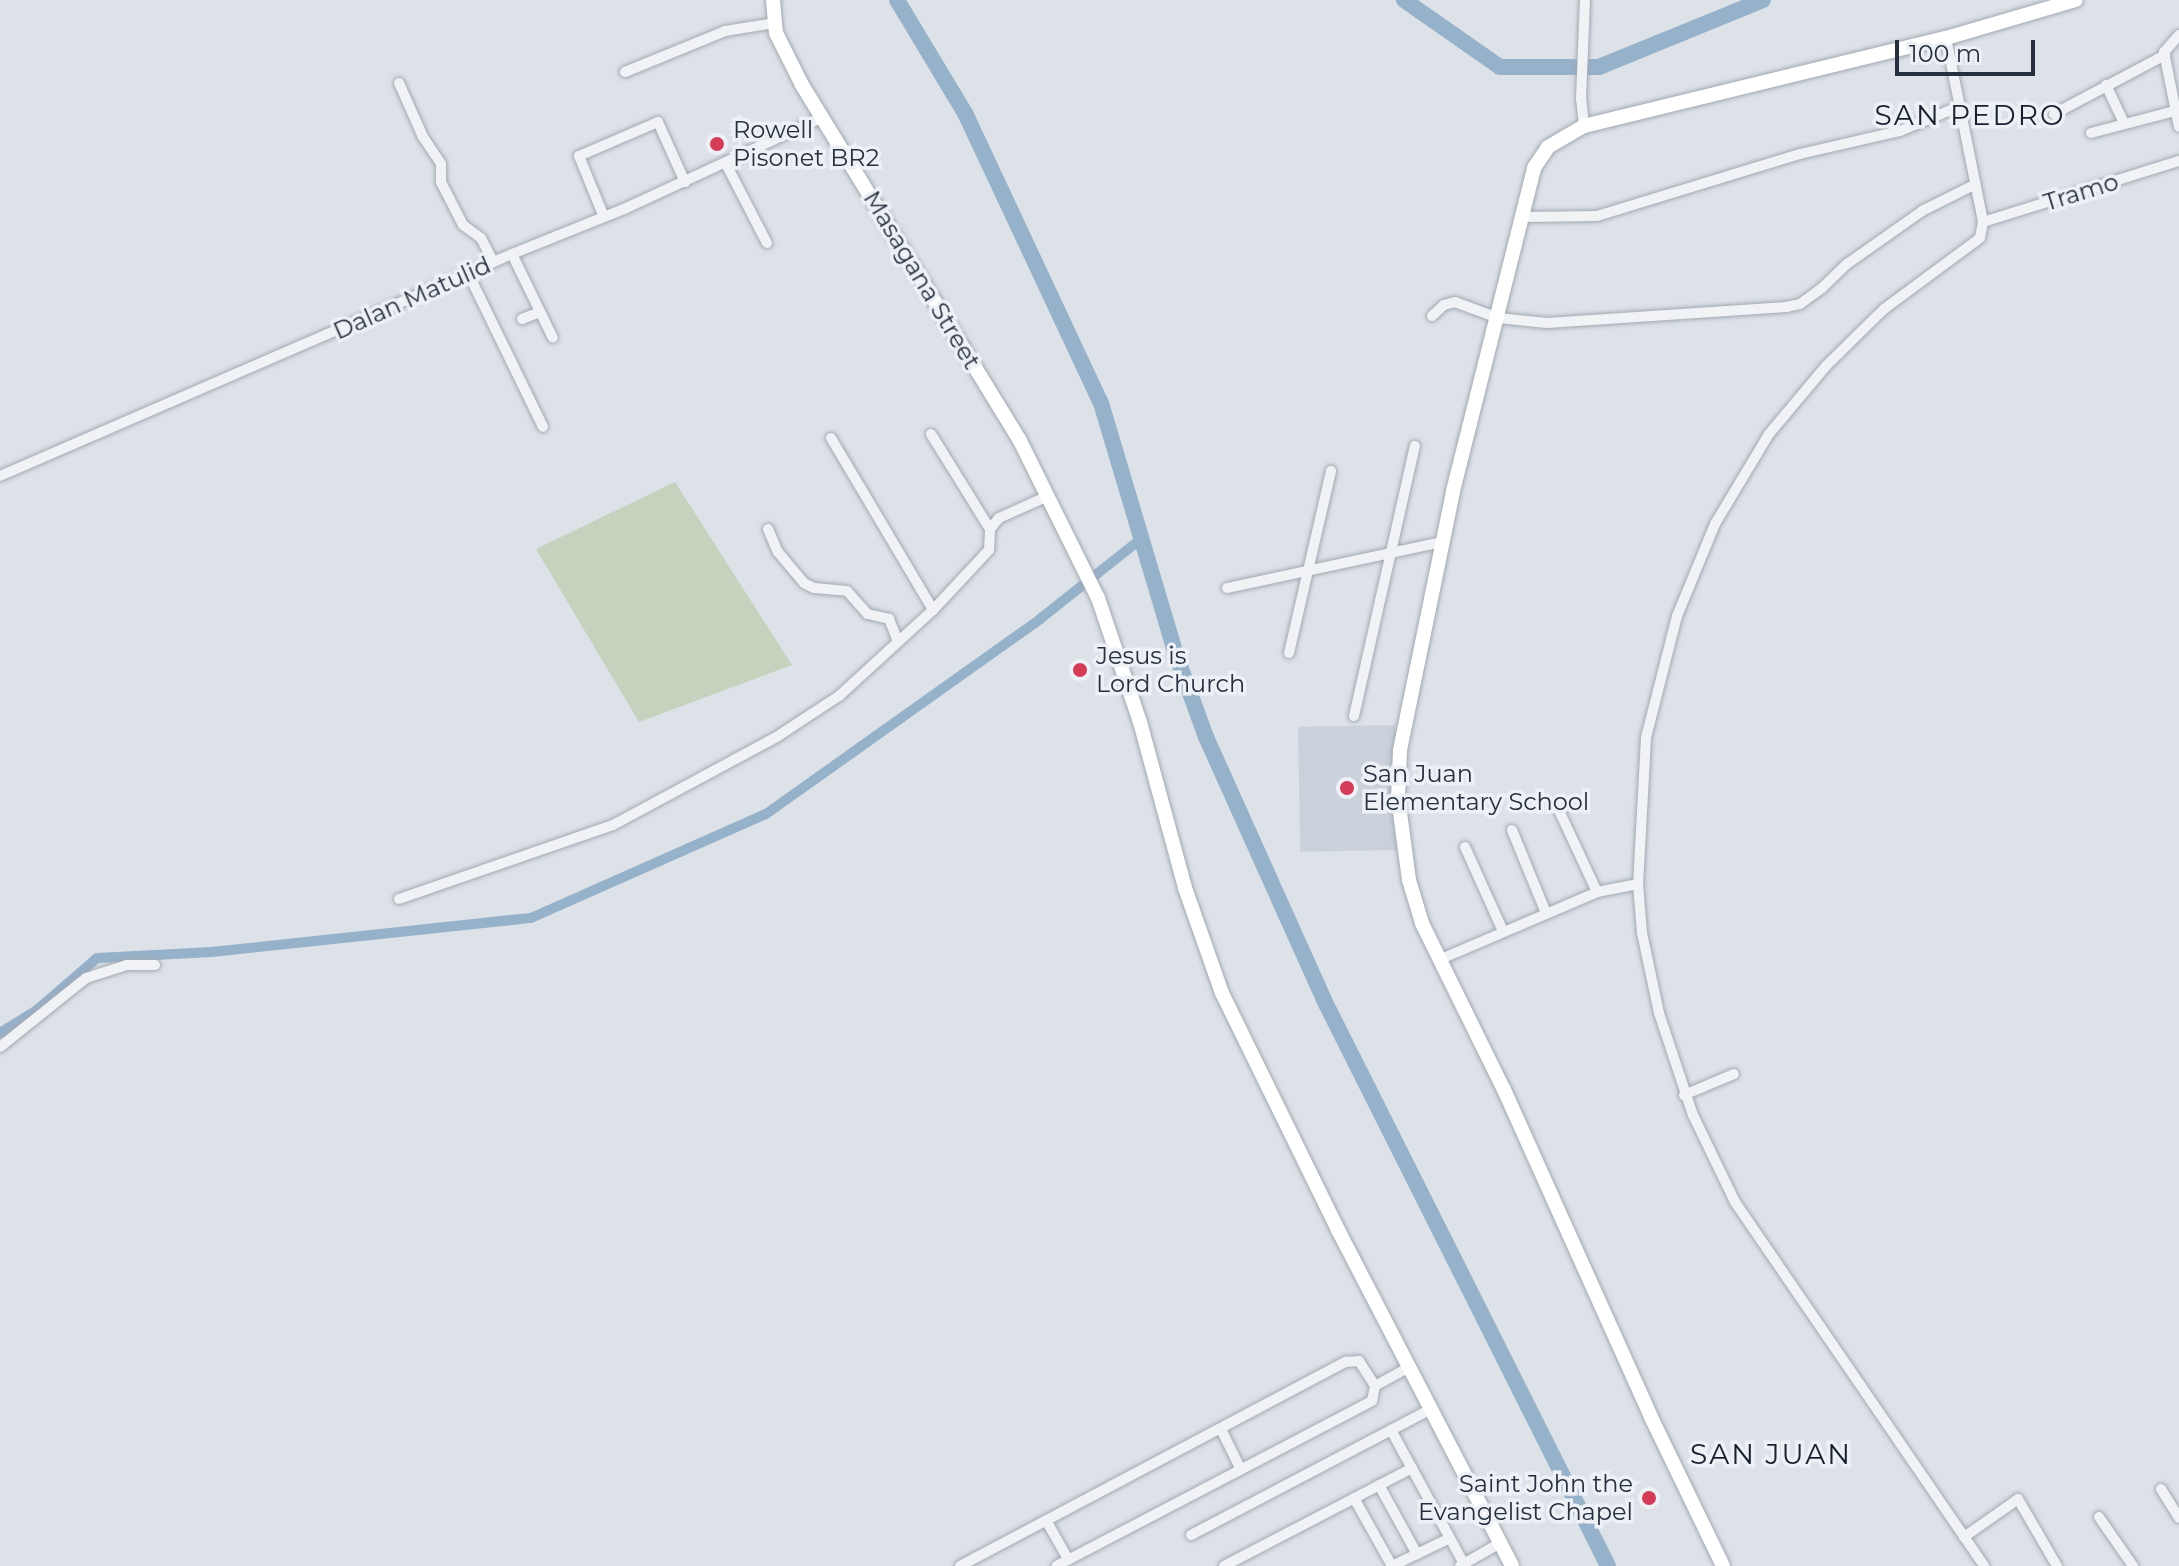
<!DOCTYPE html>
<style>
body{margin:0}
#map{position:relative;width:2179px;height:1566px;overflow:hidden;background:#dde2e8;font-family:Montserrat,sans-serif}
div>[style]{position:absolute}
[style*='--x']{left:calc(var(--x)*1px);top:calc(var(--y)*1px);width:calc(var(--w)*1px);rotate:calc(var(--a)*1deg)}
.built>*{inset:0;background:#cbd1da;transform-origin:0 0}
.green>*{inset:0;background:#c4d2be}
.canal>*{height:10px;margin:-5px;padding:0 5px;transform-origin:5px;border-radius:5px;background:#96b1ca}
.river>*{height:16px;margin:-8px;padding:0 8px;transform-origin:8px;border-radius:8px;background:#96b1ca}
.roads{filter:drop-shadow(0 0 2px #a2a9b2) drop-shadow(0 0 2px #a2a9b2)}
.street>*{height:10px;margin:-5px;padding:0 5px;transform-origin:5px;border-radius:5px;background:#f0f2f6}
.secondary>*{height:14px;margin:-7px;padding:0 7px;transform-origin:7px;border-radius:7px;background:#fff}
.dots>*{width:22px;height:22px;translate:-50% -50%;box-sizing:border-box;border:4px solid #edf1f6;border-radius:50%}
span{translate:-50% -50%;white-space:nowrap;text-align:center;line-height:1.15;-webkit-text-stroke:7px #edf1f6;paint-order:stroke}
.poi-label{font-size:24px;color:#26303f}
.left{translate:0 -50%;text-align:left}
.right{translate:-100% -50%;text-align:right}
.street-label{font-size:24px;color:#26303f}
.quarter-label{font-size:28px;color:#182130;letter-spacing:2px}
.scale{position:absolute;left:1895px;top:40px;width:140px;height:36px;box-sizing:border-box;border:4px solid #26303f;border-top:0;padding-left:10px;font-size:24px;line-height:28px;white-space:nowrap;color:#26303f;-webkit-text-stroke:6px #edf1f6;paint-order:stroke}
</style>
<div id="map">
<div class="built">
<div style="left:1395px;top:725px;width:125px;height:97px;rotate:89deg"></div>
</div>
<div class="green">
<div style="clip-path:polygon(675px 482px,792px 665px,639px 722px,536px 549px)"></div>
</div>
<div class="canal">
<div style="--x:0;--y:1033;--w:44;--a:-31.9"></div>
<div style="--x:37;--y:1010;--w:79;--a:-40.9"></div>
<div style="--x:97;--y:958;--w:115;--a:-3"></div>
<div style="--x:212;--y:952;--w:321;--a:-6.1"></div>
<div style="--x:531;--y:918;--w:257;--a:-23.9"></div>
<div style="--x:766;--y:814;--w:336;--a:-35.4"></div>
<div style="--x:1040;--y:619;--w:129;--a:-38.4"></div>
</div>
<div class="river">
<div style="--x:897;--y:0;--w:132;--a:59"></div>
<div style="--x:965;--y:113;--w:320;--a:64.9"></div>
<div style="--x:1101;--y:403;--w:260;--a:73.4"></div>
<div style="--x:1175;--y:652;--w:90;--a:70"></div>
<div style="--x:1206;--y:737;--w:288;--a:65.8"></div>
<div style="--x:1324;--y:1000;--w:633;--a:63.35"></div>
<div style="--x:1404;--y:0;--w:117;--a:34.9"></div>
<div style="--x:1500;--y:67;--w:99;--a:0"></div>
<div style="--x:1599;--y:67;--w:177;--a:-22.2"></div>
</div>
<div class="roads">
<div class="street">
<div style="--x:2179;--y:35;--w:23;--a:131"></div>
<div style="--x:2164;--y:52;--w:76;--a:78.7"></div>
<div style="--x:1946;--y:38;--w:188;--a:78.6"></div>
<div style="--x:1983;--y:222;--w:16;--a:101"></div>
<div style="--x:1980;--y:238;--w:119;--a:143.5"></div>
<div style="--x:1884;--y:309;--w:81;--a:135.5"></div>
<div style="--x:1826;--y:366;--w:89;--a:130"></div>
<div style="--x:1769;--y:434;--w:105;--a:121"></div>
<div style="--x:1715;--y:524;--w:100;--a:112.4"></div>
<div style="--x:1677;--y:616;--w:126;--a:104.3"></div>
<div style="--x:1646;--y:738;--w:146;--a:93.1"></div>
<div style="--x:1638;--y:884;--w:49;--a:85.3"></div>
<div style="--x:1642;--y:933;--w:82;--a:78"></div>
<div style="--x:1659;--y:1013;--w:108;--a:71.6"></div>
<div style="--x:1693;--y:1115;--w:97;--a:64.2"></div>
<div style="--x:1735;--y:1202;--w:441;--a:55.6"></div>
<div style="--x:625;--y:72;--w:108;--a:-22.3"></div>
<div style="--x:725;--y:31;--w:51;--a:-9.1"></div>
<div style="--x:399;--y:83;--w:59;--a:66"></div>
<div style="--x:423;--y:137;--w:32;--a:56"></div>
<div style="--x:441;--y:164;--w:18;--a:90"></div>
<div style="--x:441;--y:182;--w:48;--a:62.9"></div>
<div style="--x:463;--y:225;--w:22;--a:36"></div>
<div style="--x:481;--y:238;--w:27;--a:63"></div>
<div style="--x:2106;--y:85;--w:42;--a:64.7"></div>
<div style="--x:2054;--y:114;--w:126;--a:-28"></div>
<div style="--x:1584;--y:126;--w:27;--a:-96"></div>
<div style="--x:1581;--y:99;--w:99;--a:-87.7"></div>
<div style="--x:2091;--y:133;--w:87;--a:-14.7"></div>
<div style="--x:726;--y:164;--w:89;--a:62.6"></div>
<div style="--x:604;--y:217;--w:66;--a:-112.3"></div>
<div style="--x:579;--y:156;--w:86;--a:-23.3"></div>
<div style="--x:658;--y:122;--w:66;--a:65.8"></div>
<div style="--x:1524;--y:217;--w:73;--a:-0.8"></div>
<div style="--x:1597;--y:216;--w:212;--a:-17"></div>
<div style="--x:1800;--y:154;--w:103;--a:-13"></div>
<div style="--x:1900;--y:131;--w:63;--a:-22.5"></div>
<div style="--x:1983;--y:222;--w:205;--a:-17.3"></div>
<div style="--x:512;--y:254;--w:93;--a:64"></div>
<div style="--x:468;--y:273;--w:171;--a:64"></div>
<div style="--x:1432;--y:316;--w:16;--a:-43"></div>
<div style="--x:1444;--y:305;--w:11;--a:-15"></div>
<div style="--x:1455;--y:302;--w:46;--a:20.4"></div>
<div style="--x:1498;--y:318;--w:49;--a:5.8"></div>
<div style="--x:1547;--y:323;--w:240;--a:-3.8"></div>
<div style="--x:1786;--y:307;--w:14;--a:-12"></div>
<div style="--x:1800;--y:304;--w:27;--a:-36"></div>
<div style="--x:1822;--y:288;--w:35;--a:-44"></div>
<div style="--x:1847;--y:264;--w:92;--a:-35.2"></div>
<div style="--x:1922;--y:211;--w:60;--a:-26.6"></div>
<div style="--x:522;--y:319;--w:19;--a:-21"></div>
<div style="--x:931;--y:434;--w:112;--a:58.2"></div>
<div style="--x:831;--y:438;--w:200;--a:59.3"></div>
<div style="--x:0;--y:476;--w:558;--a:-23.44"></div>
<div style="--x:512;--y:254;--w:121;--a:-21.9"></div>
<div style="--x:624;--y:209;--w:219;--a:-24.8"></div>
<div style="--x:768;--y:529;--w:25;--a:67"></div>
<div style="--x:778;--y:552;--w:40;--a:50"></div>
<div style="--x:804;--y:583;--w:11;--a:27"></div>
<div style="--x:814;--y:588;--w:33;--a:5"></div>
<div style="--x:847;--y:591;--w:31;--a:48"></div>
<div style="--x:868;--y:614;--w:22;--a:13"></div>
<div style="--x:889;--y:619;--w:24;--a:68"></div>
<div style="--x:1227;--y:588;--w:219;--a:-12.1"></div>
<div style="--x:1289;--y:653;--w:187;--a:-77"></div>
<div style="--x:1354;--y:716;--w:277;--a:-77.3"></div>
<div style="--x:1556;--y:804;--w:97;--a:65"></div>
<div style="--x:1512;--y:830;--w:90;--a:67.7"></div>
<div style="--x:1465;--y:847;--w:92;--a:65.7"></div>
<div style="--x:399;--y:899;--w:226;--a:-19.1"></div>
<div style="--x:613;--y:825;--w:187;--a:-28.3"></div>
<div style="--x:778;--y:736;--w:73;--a:-33.3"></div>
<div style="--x:839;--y:696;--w:127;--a:-42.5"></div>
<div style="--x:933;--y:610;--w:82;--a:-47"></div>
<div style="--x:989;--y:550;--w:21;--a:-87"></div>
<div style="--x:990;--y:529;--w:14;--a:-51"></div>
<div style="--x:999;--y:518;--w:51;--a:-24.1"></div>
<div style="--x:1441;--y:959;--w:170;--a:-23.2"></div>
<div style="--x:1597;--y:892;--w:42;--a:-11"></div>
<div style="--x:0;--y:1047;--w:110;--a:-38.7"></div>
<div style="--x:86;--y:978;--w:43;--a:-17.6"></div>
<div style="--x:127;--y:965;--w:28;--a:0"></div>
<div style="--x:1684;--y:1095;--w:54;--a:-22.8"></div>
<div style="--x:1375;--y:1386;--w:38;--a:-29"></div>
<div style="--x:1221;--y:1429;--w:43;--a:64"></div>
<div style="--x:1391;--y:1430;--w:153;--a:61.4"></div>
<div style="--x:1379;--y:1485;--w:79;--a:61.2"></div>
<div style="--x:2161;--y:1489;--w:34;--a:58"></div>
<div style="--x:1354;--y:1498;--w:78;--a:60.8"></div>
<div style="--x:2099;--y:1517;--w:60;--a:55.2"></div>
<div style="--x:1047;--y:1522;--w:43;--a:60.4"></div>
<div style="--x:1191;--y:1535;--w:269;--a:-27.7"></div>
<div style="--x:1964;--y:1537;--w:66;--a:-35.1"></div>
<div style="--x:2018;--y:1499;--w:78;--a:59.8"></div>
<div style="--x:960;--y:1566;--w:437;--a:-27.9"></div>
<div style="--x:1346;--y:1362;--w:13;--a:-4"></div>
<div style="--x:1359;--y:1361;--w:30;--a:57"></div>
<div style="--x:1375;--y:1386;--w:15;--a:101"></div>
<div style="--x:1372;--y:1401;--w:356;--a:152.4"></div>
<div style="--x:1224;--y:1566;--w:212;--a:-27.5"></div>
<div style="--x:1392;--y:1566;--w:64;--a:-25.8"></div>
<div style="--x:1460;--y:1566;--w:46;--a:-29.9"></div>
</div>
<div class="secondary">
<div style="--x:773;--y:0;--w:33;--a:85"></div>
<div style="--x:776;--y:33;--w:58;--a:63.4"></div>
<div style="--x:802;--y:85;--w:417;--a:58.5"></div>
<div style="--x:1020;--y:441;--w:175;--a:63.6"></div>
<div style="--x:1098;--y:598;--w:131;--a:71.3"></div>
<div style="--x:1140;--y:722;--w:172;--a:74.8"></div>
<div style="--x:1185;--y:888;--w:111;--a:70.6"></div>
<div style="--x:1222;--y:993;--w:264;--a:63.9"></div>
<div style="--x:1338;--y:1230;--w:378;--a:62.6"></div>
<div style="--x:1723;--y:1566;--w:163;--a:-115.8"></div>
<div style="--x:1652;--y:1419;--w:361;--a:-114.2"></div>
<div style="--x:1504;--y:1090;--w:186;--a:-116.2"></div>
<div style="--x:1422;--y:923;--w:45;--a:-106.8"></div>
<div style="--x:1409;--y:880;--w:83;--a:-97.6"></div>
<div style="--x:1398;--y:798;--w:48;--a:-87.6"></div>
<div style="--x:1400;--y:750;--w:264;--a:-78.4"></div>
<div style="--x:1453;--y:491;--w:333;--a:-75.9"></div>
<div style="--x:1534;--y:168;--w:25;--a:-56"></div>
<div style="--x:1548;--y:147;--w:42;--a:-30.3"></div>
<div style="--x:1584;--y:126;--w:373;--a:-13.7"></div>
<div style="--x:1946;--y:38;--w:135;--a:-16.3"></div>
</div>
</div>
<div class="dots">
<div style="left:717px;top:144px;background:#d53b57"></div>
<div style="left:1080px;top:670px;background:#d53b57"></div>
<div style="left:1347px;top:788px;background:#d53b57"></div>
<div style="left:1649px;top:1498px;background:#d53b57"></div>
</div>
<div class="poi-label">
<span class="left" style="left:733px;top:144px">Rowell<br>Pisonet BR2</span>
<span class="left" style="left:1096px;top:670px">Jesus is<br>Lord Church</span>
<span class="left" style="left:1363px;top:788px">San Juan<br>Elementary School</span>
<span class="right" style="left:1633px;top:1498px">Saint John the<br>Evangelist Chapel</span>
</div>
<div class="street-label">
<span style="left:2081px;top:192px;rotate:-17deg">Tramo</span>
<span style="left:922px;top:280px;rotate:59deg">Masagana Street</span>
<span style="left:412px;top:298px;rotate:-24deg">Dalan Matulid</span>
</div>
<div class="quarter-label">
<span style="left:1970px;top:115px">SAN PEDRO</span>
<span style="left:1771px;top:1454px">SAN JUAN</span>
</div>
<div class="scale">100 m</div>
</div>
